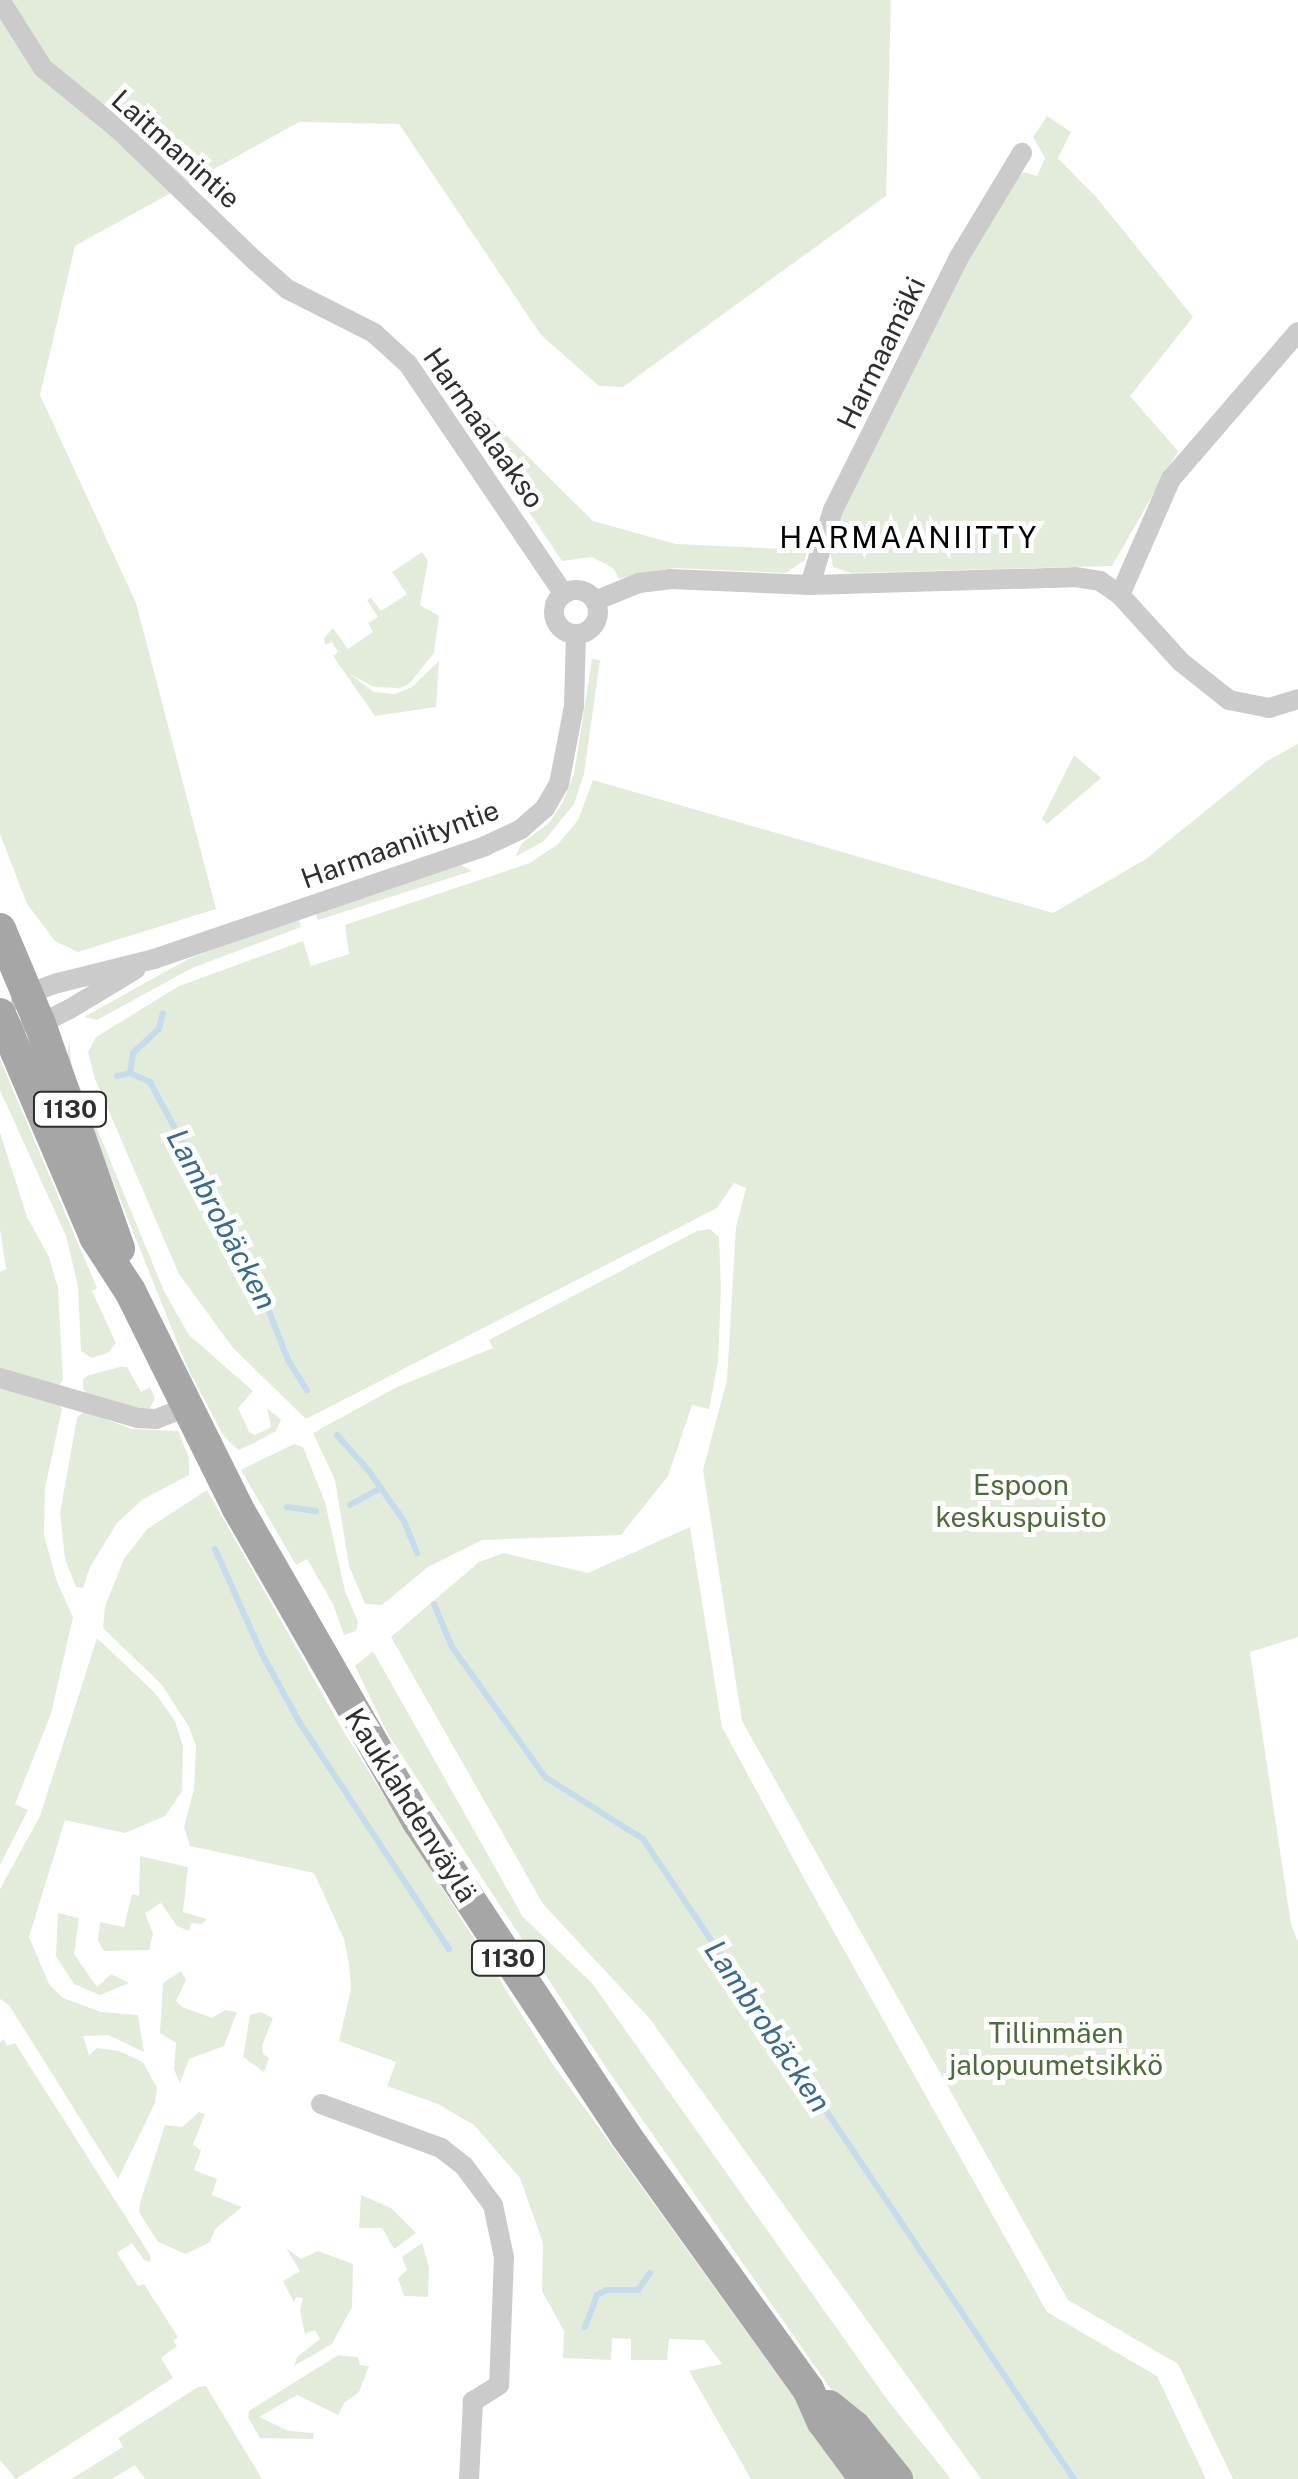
<!DOCTYPE html>
<meta charset="utf-8">
<style>
body{margin:0}
#map{position:relative;width:1298px;height:2479px;overflow:hidden;background:#fff;font-family:"Public Sans",sans-serif}
div>[style]{position:absolute}
[style*='--x']{left:calc(var(--x)*1px);top:calc(var(--y)*1px);width:calc(var(--w)*1px);rotate:calc(var(--a)*1deg)}
.green>*{inset:0;background:#e3ecda}
.stream>*{height:6px;margin:-3px;padding:0 3px;transform-origin:3px;border-radius:3px;background:#c5dbee}
.minor>*{height:20px;margin:-10px;padding:0 10px;transform-origin:10px;border-radius:10px;background:#cbcbcb}
.minor>.ring{margin:-10px;padding:0;box-sizing:content-box;background:none;border:20px solid #cbcbcb;border-radius:50%}
.primary>*{height:32px;margin:-16px;padding:0 16px;transform-origin:16px;border-radius:16px;background:#a6a6a6}
span{translate:-50% -50%;white-space:nowrap;text-align:center;line-height:1.15;-webkit-text-stroke:10px #fff;paint-order:stroke}
.shield-label span{padding:2px 8px;background:#fff;border:2px solid;border-radius:8px;-webkit-text-stroke-width:0}
.shield-label{font-size:25px;color:#2e2e2e;font-weight:700}
.street-label{font-size:28px;color:#2e2e2e}
.park-label{font-size:28px;color:#4d6d38}
.neighbourhood-label{font-size:30px;color:#000;letter-spacing:2.5px}
.water-label{font-size:30px;color:#366a96;font-style:italic}
</style>
<div id="map">
<div class="green">
<div style="clip-path:polygon(10px 0,891px 0,886px 196px,623px 387px,599px 386px,541px 335px,399px 124px,299px 122px,75px 246px,40px 395px,136px 603px,216px 909px,78px 952px,55px 941px,27px 904px,0 834px,0 13px)"></div>
<div style="clip-path:polygon(1047px 116px,1071px 132px,1058px 158px,1097px 198px,1193px 317px,1130px 396px,1178px 451px,1112px 566px,851px 573px,833px 567px,828px 539px,1008px 181px,1024px 172px,1037px 176px,1045px 158px,1033px 137px)"></div>
<div style="clip-path:polygon(465px 394px,593px 521px,676px 544px,807px 550px,805px 560px,786px 573px,674px 568px,619px 579px,613px 568px,592px 557px,562px 561px,460px 410px)"></div>
<div style="clip-path:polygon(422px 552px,428px 561px,420px 605px,439px 616px,434px 653px,409px 684px,399px 688px,374px 687px,350px 674px,374px 692px,395px 694px,412px 687px,439px 661px,436px 707px,375px 716px,333px 656px,338px 652px,332px 642px,325px 645px,324px 638px,333px 628px,348px 649px,373px 632px,368px 623px,378px 617px,367px 600px,371px 598px,381px 611px,407px 594px,392px 572px)"></div>
<div style="clip-path:polygon(592px 659px,600px 660px,584px 774px,574px 804px,544px 841px,515px 857px,522px 843px,549px 823px,563px 802px,574px 774px)"></div>
<div style="clip-path:polygon(1298px 744px,1298px 1637px,1250px 1652px,1291px 1924px,1298px 1942px,1298px 2479px,1233px 2479px,1178px 2364px,1068px 2300px,742px 1721px,703px 1470px,727px 1380px,736px 1227px,746px 1188px,734px 1183px,717px 1208px,306px 1419px,233px 1348px,179px 1274px,95px 1079px,88px 1052px,96px 1037px,179px 986px,303px 941px,311px 966px,349px 954px,345px 925px,530px 863px,558px 844px,578px 820px,593px 780px,1053px 913px,1146px 859px,1267px 761px)"></div>
<div style="clip-path:polygon(1074px 755px,1101px 778px,1047px 824px,1042px 819px)"></div>
<div style="clip-path:polygon(461px 865px,472px 871px,318px 920px,316px 912px)"></div>
<div style="clip-path:polygon(299px 917px,301px 927px,192px 968px,97px 1020px,84px 1017px,188px 959px)"></div>
<div style="clip-path:polygon(69px 1041px,72px 1068px,164px 1291px,189px 1335px,253px 1391px,238px 1408px,249px 1432px,255px 1435px,271px 1427px,267px 1408px,281px 1420px,276px 1431px,254px 1443px,238px 1450px,223px 1435px,187px 1367px,67px 1066px)"></div>
<div style="clip-path:polygon(0 1059px,97px 1288px,92px 1291px,116px 1343px,108px 1353px,92px 1358px,81px 1351px,78px 1286px,66px 1236px,0 1090px)"></div>
<div style="clip-path:polygon(0 1132px,27px 1217px,49px 1257px,58px 1288px,63px 1380px,59px 1385px,0 1373px,0 1272px,6px 1269px,0 1229px)"></div>
<div style="clip-path:polygon(710px 1229px,719px 1237px,721px 1288px,718px 1362px,709px 1409px,692px 1405px,668px 1476px,621px 1535px,482px 1540px,428px 1567px,382px 1605px,365px 1604px,349px 1566px,335px 1480px,313px 1433px,397px 1387px,493px 1348px,489px 1340px,697px 1231px)"></div>
<div style="clip-path:polygon(120px 1367px,127px 1367px,141px 1392px,150px 1387px,155px 1398px,150px 1408px,142px 1411px,87px 1394px,83px 1389px,83px 1379px,89px 1375px)"></div>
<div style="clip-path:polygon(0 1386px,57px 1401px,62px 1409px,45px 1488px,44px 1535px,57px 1582px,73px 1617px,51px 1714px,15px 1804px,28px 1810px,0 1865px)"></div>
<div style="clip-path:polygon(84px 1411px,132px 1429px,178px 1431px,189px 1458px,189px 1475px,142px 1500px,117px 1523px,90px 1567px,83px 1588px,76px 1587px,65px 1559px,60px 1513px,77px 1418px)"></div>
<div style="clip-path:polygon(294px 1444px,303px 1447px,325px 1502px,345px 1591px,358px 1622px,356px 1631px,344px 1635px,333px 1604px,307px 1559px,296px 1565px,241px 1470px)"></div>
<div style="clip-path:polygon(207px 1490px,344px 1732px,552px 2063px,853px 2479px,751px 2479px,689px 2371px,722px 2364px,704px 2340px,669px 2339px,667px 2360px,631px 2360px,631px 2339px,612px 2338px,611px 2360px,563px 2358px,564px 2331px,542px 2291px,543px 2243px,520px 2178px,474px 2125px,438px 2104px,387px 2086px,396px 2062px,339px 2041px,351px 1989px,349px 1964px,344px 1939px,314px 1873px,190px 1846px,184px 1827px,194px 1789px,196px 1746px,189px 1727px,162px 1685px,103px 1628px,105px 1606px,124px 1559px,147px 1529px)"></div>
<div style="clip-path:polygon(690px 1527px,722px 1727px,806px 1882px,1047px 2312px,1157px 2376px,1206px 2479px,981px 2479px,650px 2019px,543px 1904px,391px 1637px,479px 1562px,504px 1553px,588px 1573px)"></div>
<div style="clip-path:polygon(97px 1638px,155px 1693px,175px 1721px,183px 1746px,182px 1791px,165px 1816px,125px 1833px,65px 1820px,29px 1937px,49px 1984px,63px 1998px,101px 2012px,138px 2015px,144px 2052px,108px 2035px,83px 2036px,89px 2055px,97px 2048px,119px 2051px,143px 2062px,157px 2088px,155px 2103px,118px 2179px,9px 2005px,0 1999px,0 1889px,40px 1816px)"></div>
<div style="clip-path:polygon(373px 1651px,523px 1917px,592px 1983px,889px 2402px,951px 2479px,911px 2479px,833px 2392px,609px 2072px,389px 1736px,355px 1666px)"></div>
<div style="clip-path:polygon(140px 1856px,188px 1867px,183px 1912px,207px 1919px,202px 1924px,191px 1923px,189px 1931px,177px 1926px,161px 1903px,145px 1913px,153px 1934px,149px 1950px,104px 1951px,98px 1941px,100px 1922px,124px 1927px,132px 1894px,139px 1896px)"></div>
<div style="clip-path:polygon(58px 1913px,79px 1918px,74px 1954px,97px 1987px,111px 1974px,129px 1983px,100px 1995px,74px 1984px,56px 1956px)"></div>
<div style="clip-path:polygon(181px 1971px,186px 1980px,176px 2001px,182px 2007px,212px 2018px,225px 2010px,237px 2012px,224px 2046px,189px 2059px,180px 2083px,174px 2070px,176px 2043px,160px 2033px,163px 1983px)"></div>
<div style="clip-path:polygon(261px 2012px,273px 2018px,262px 2046px,263px 2054px,269px 2058px,264px 2072px,243px 2057px,250px 2015px)"></div>
<div style="clip-path:polygon(4px 2039px,7px 2046px,15px 2043px,150px 2255px,150px 2262px,144px 2260px,132px 2243px,117px 2253px,138px 2286px,144px 2284px,178px 2337px,173px 2341px,177px 2346px,161px 2358px,173px 2378px,16px 2479px,0 2460px,0 2042px)"></div>
<div style="clip-path:polygon(199px 2112px,205px 2114px,193px 2145px,201px 2150px,194px 2170px,217px 2179px,212px 2195px,242px 2207px,215px 2229px,210px 2242px,186px 2254px,158px 2242px,139px 2212px,140px 2203px,165px 2125px,182px 2127px)"></div>
<div style="clip-path:polygon(361px 2195px,391px 2208px,416px 2233px,394px 2249px,382px 2228px,359px 2228px)"></div>
<div style="clip-path:polygon(422px 2243px,429px 2267px,428px 2297px,404px 2296px,398px 2278px,407px 2270px,402px 2257px)"></div>
<div style="clip-path:polygon(286px 2248px,301px 2259px,318px 2251px,353px 2264px,352px 2307px,332px 2344px,294px 2366px,297px 2357px,320px 2339px,315px 2330px,305px 2334px,300px 2311px,303px 2298px,296px 2297px,294px 2302px,283px 2281px,300px 2271px)"></div>
<div style="clip-path:polygon(338px 2355px,358px 2357px,360px 2365px,369px 2366px,359px 2392px,344px 2403px,338px 2415px,297px 2395px,259px 2417px,289px 2431px,314px 2433px,313px 2439px,260px 2438px,248px 2417px,249px 2411px)"></div>
<div style="clip-path:polygon(206px 2386px,262px 2479px,145px 2479px,135px 2465px,112px 2479px,71px 2479px,123px 2447px,118px 2438px,198px 2387px)"></div>
</div>
<div class="stream">
<div style="--x:130;--y:1073;--w:20;--a:-81"></div>
<div style="--x:133;--y:1053;--w:35;--a:-43"></div>
<div style="--x:159;--y:1029;--w:16;--a:-76"></div>
<div style="--x:117;--y:1076;--w:13;--a:-13"></div>
<div style="--x:130;--y:1073;--w:22;--a:24"></div>
<div style="--x:150;--y:1082;--w:228;--a:61.8"></div>
<div style="--x:258;--y:1283;--w:83;--a:68.7"></div>
<div style="--x:288;--y:1360;--w:36;--a:58"></div>
<div style="--x:337;--y:1435;--w:48;--a:48.4"></div>
<div style="--x:369;--y:1471;--w:61;--a:55"></div>
<div style="--x:404;--y:1521;--w:35;--a:68"></div>
<div style="--x:350;--y:1505;--w:35;--a:-29"></div>
<div style="--x:287;--y:1507;--w:29;--a:8"></div>
<div style="--x:215;--y:1549;--w:115;--a:65.9"></div>
<div style="--x:262;--y:1654;--w:79;--a:61.2"></div>
<div style="--x:300;--y:1723;--w:271;--a:56.6"></div>
<div style="--x:434;--y:1604;--w:47;--a:67.3"></div>
<div style="--x:452;--y:1647;--w:160;--a:54.4"></div>
<div style="--x:545;--y:1777;--w:116;--a:32.3"></div>
<div style="--x:643;--y:1839;--w:772;--a:56.04"></div>
<div style="--x:585;--y:2327;--w:34;--a:-69"></div>
<div style="--x:597;--y:2295;--w:11;--a:-27"></div>
<div style="--x:607;--y:2290;--w:31;--a:0"></div>
<div style="--x:638;--y:2290;--w:21;--a:-55"></div>
</div>
<div class="minor">
<div style="--x:0;--y:0;--w:80;--a:57.7"></div>
<div style="--x:43;--y:68;--w:97;--a:39.1"></div>
<div style="--x:118;--y:129;--w:187;--a:43.9"></div>
<div style="--x:253;--y:259;--w:45;--a:41.4"></div>
<div style="--x:287;--y:289;--w:97;--a:26.8"></div>
<div style="--x:374;--y:333;--w:46;--a:42.4"></div>
<div style="--x:408;--y:364;--w:278;--a:55.9"></div>
<div style="--x:810;--y:585;--w:78;--a:-73"></div>
<div style="--x:833;--y:510;--w:280;--a:-63.5"></div>
<div style="--x:958;--y:259;--w:124;--a:-58.9"></div>
<div class="ring" style="left:554px;top:590px;width:24px;height:24px"></div>
<div style="--x:1120;--y:595;--w:127;--a:-66.3"></div>
<div style="--x:1171;--y:479;--w:194;--a:-49.2"></div>
<div style="--x:595;--y:601;--w:48;--a:-22.2"></div>
<div style="--x:639;--y:583;--w:31;--a:-7"></div>
<div style="--x:670;--y:579;--w:140;--a:2.5"></div>
<div style="--x:810;--y:585;--w:265;--a:-1.7"></div>
<div style="--x:1075;--y:577;--w:25;--a:9"></div>
<div style="--x:1100;--y:581;--w:24;--a:35"></div>
<div style="--x:1120;--y:595;--w:91;--a:47.7"></div>
<div style="--x:1181;--y:662;--w:61;--a:38.4"></div>
<div style="--x:1229;--y:700;--w:41;--a:11.3"></div>
<div style="--x:1269;--y:708;--w:30;--a:-17"></div>
<div style="--x:21;--y:1001;--w:9;--a:-49"></div>
<div style="--x:27;--y:994;--w:33;--a:-20"></div>
<div style="--x:58;--y:983;--w:99;--a:-14"></div>
<div style="--x:154;--y:959;--w:350;--a:-18.8"></div>
<div style="--x:485;--y:846;--w:40;--a:-25"></div>
<div style="--x:521;--y:829;--w:32;--a:-41"></div>
<div style="--x:545;--y:808;--w:28;--a:-60"></div>
<div style="--x:559;--y:784;--w:79;--a:-79.1"></div>
<div style="--x:574;--y:706;--w:72;--a:-88.4"></div>
<div style="--x:30;--y:1023;--w:10;--a:6"></div>
<div style="--x:40;--y:1024;--w:31;--a:-27"></div>
<div style="--x:68;--y:1010;--w:79;--a:-31.1"></div>
<div style="--x:0;--y:1378;--w:144;--a:16.2"></div>
<div style="--x:138;--y:1418;--w:18;--a:3"></div>
<div style="--x:156;--y:1419;--w:30;--a:-21"></div>
<div style="--x:321;--y:2104;--w:128;--a:20.1"></div>
<div style="--x:441;--y:2148;--w:29;--a:38"></div>
<div style="--x:464;--y:2166;--w:49;--a:53.4"></div>
<div style="--x:493;--y:2205;--w:53;--a:78.1"></div>
<div style="--x:504;--y:2257;--w:128;--a:92.2"></div>
<div style="--x:499;--y:2385;--w:31;--a:148"></div>
<div style="--x:473;--y:2401;--w:78;--a:92.9"></div>
</div>
<div class="primary">
<div style="--x:0;--y:929;--w:103;--a:67.2"></div>
<div style="--x:40;--y:1024;--w:238;--a:70.6"></div>
<div style="--x:0;--y:1014;--w:242;--a:66.9"></div>
<div style="--x:95;--y:1237;--w:64;--a:57.1"></div>
<div style="--x:130;--y:1291;--w:241;--a:63.6"></div>
<div style="--x:237;--y:1507;--w:365;--a:60.1"></div>
<div style="--x:419;--y:1823;--w:375;--a:56.5"></div>
<div style="--x:626;--y:2136;--w:312;--a:54.3"></div>
<div style="--x:808;--y:2389;--w:36;--a:66"></div>
<div style="--x:823;--y:2422;--w:71;--a:53.6"></div>
<div style="--x:829;--y:2406;--w:33;--a:39"></div>
<div style="--x:855;--y:2427;--w:67;--a:51.1"></div>
</div>
<div class="shield-label">
<span style="left:70px;top:1109px">1130</span>
<span style="left:508px;top:1958px">1130</span>
</div>
<div class="street-label">
<span style="left:176px;top:149px;rotate:42deg">Laitmanintie</span>
<span style="left:881px;top:353px;rotate:-64deg">Harmaamäki</span>
<span style="left:484px;top:428px;rotate:55deg">Harmaalaakso</span>
<span style="left:400px;top:844px;rotate:-20deg">Harmaaniityntie</span>
<span style="left:411px;top:1805px;rotate:58deg">Kauklahdenväylä</span>
</div>
<div class="park-label">
<span style="left:1021px;top:1501px">Espoon<br>keskuspuisto</span>
<span style="left:1056px;top:2049px">Tillinmäen<br>jalopuumetsikkö</span>
</div>
<div class="neighbourhood-label">
<span style="left:909px;top:537px">HARMAANIITTY</span>
</div>
<div class="water-label">
<span style="left:222px;top:1219px;rotate:62deg">Lambrobäcken</span>
<span style="left:768px;top:2026px;rotate:56deg">Lambrobäcken</span>
</div>
</div>
